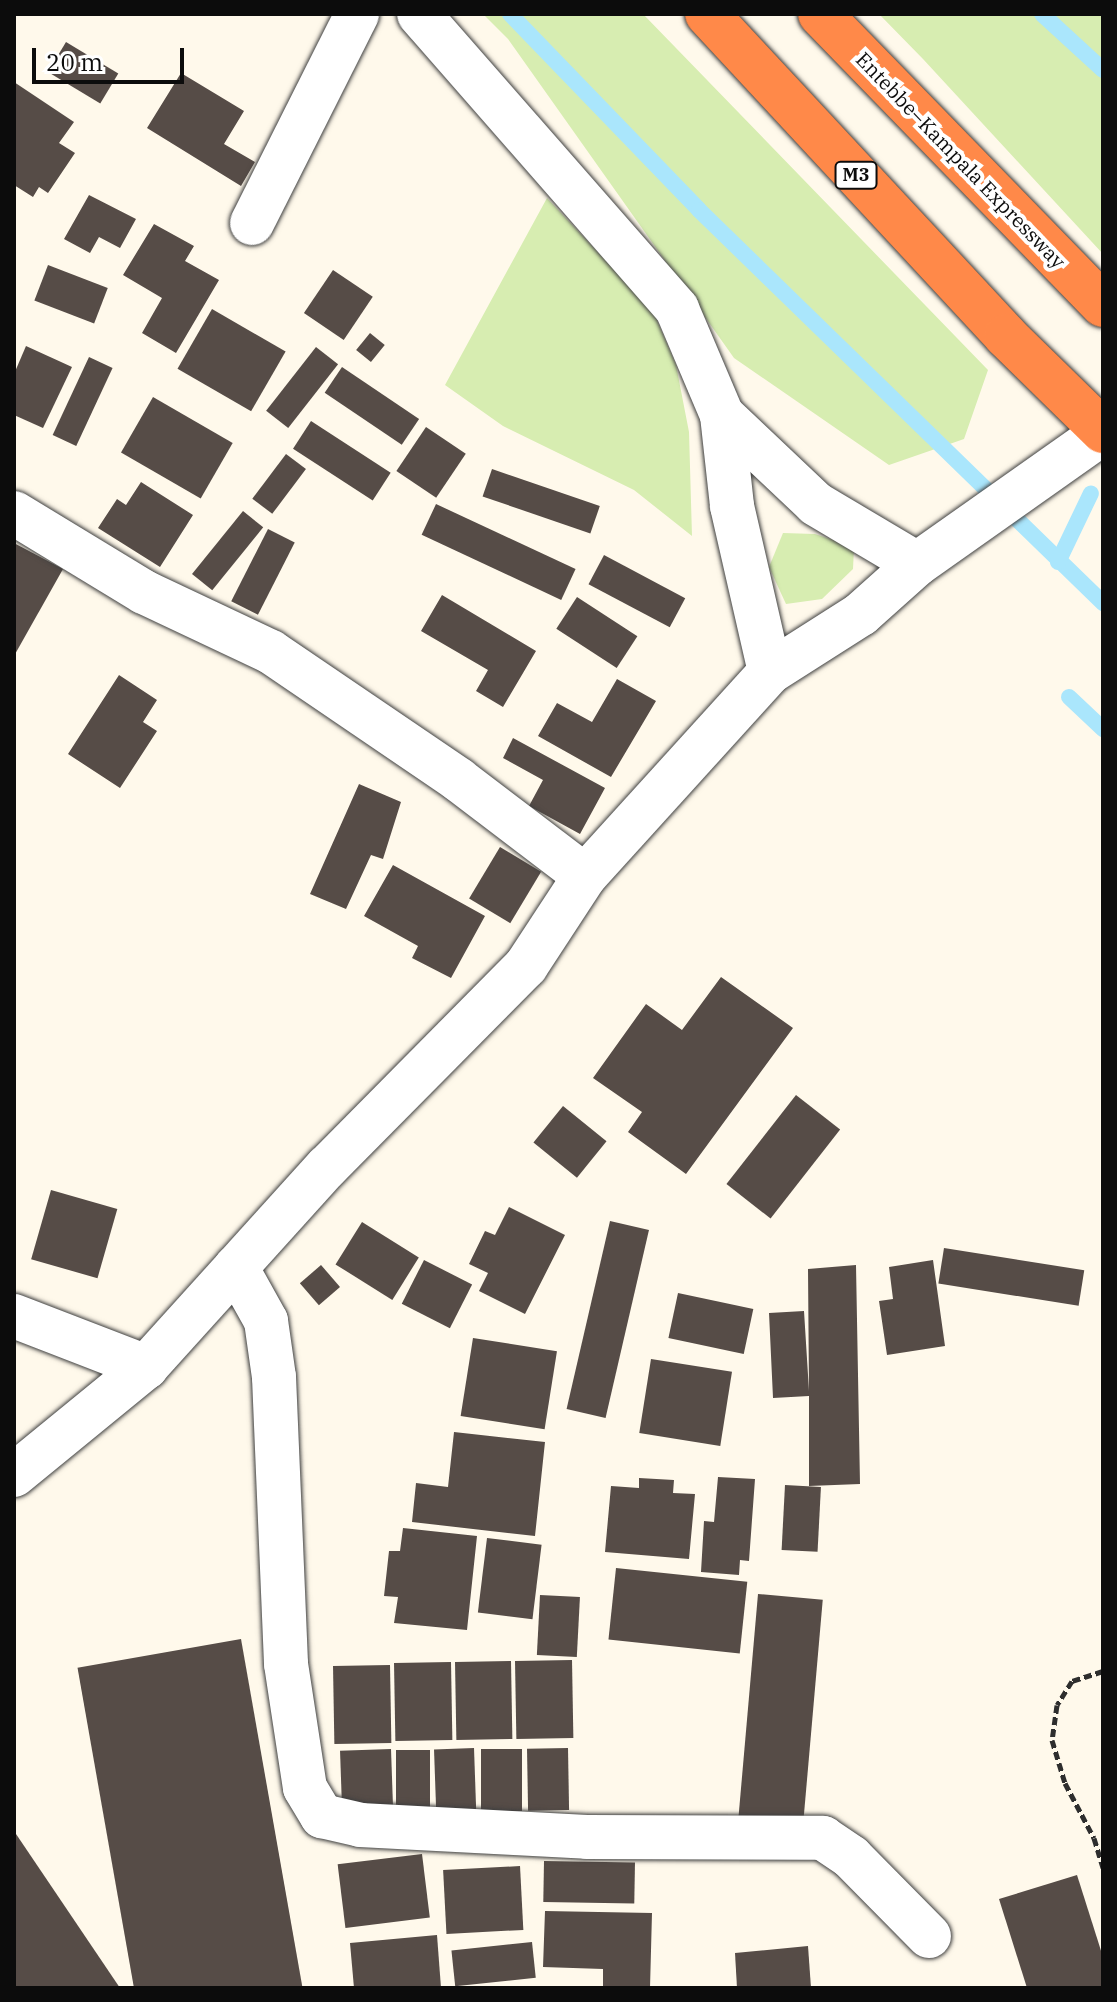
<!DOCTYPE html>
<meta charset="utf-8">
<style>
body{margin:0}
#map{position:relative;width:1117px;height:2002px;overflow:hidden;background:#fff9eb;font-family:"IBM Plex Serif",serif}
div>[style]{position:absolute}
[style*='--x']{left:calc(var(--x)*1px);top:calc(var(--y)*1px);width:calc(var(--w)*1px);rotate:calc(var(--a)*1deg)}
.green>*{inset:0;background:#d7edb1}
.stream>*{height:16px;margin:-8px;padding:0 8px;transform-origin:8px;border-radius:8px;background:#aae6fc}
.building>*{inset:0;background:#564c47;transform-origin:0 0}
.path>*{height:5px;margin-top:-2.5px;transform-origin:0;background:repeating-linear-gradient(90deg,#2e2e2e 0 8px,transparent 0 12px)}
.roads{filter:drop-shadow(0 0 2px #3f3f3f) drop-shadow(0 0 2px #3f3f3f)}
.street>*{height:44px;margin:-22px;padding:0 22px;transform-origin:22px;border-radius:22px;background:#fff}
.highway>*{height:44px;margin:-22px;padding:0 22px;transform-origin:22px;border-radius:22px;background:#ff8949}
span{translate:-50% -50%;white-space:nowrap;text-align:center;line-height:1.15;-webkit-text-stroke:8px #fff;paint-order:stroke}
.shield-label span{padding:2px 6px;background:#fff;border:2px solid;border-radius:6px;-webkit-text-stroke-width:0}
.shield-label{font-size:18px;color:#0c0c0c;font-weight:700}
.street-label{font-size:20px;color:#0c0c0c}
.frame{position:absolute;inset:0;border:16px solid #0c0c0c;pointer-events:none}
.scale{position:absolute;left:32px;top:48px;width:152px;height:36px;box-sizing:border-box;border:4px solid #0c0c0c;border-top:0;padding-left:10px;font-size:24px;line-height:28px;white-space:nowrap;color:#0c0c0c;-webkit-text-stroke:6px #fff;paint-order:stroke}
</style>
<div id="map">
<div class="green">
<div style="clip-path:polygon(483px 14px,643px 14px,988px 370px,964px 439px,889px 465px,734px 358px,508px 39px)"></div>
<div style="clip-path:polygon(879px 14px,1103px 14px,1103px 254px,923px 59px)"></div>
<div style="clip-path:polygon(547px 198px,653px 311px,676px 365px,689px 432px,692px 536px,634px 490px,503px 426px,445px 385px)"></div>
<div style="clip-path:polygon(783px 533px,815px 534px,854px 547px,853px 569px,822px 599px,786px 604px,769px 567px)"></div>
</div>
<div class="stream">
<div style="--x:510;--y:14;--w:272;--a:46"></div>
<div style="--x:699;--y:210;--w:564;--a:44.21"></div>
<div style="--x:1042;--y:14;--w:83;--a:42.6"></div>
<div style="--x:1058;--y:562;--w:76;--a:-64.4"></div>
<div style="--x:1069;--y:697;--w:47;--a:43.3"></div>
</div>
<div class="building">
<div style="left:66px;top:42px;width:61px;height:35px;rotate:31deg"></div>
<div style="clip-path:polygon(181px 73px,244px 111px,224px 144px,255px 162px,241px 186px,147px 128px)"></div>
<div style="clip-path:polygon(14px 82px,74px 122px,59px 143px,75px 153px,48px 193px,39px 187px,33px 197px,14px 185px)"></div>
<div style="clip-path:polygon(89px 195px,136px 219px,120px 248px,99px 237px,90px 253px,64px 239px)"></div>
<div style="clip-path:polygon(154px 224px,194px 246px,185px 261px,219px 280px,176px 353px,142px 333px,162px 298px,123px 275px)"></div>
<div style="left:48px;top:265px;width:64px;height:38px;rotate:21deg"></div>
<div style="left:333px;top:270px;width:48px;height:52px;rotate:34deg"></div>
<div style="left:212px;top:309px;width:85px;height:69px;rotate:30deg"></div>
<div style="left:370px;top:333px;width:19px;height:22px;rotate:39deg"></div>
<div style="clip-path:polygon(26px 346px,72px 367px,43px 428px,14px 415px,14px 374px)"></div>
<div style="left:316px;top:347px;width:28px;height:81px;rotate:38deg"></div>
<div style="left:89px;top:357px;width:26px;height:86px;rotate:25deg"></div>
<div style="left:342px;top:367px;width:93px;height:31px;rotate:34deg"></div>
<div style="left:153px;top:397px;width:92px;height:64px;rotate:30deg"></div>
<div style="left:311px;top:421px;width:95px;height:33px;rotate:33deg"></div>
<div style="left:426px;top:427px;width:48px;height:53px;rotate:34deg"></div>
<div style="left:286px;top:454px;width:25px;height:56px;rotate:37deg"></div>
<div style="left:492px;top:469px;width:114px;height:29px;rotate:19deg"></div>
<div style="clip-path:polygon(141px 482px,193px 515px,160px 567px,98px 528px,117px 499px,126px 505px)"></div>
<div style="left:436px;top:504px;width:154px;height:34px;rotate:25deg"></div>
<div style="left:243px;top:511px;width:26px;height:81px;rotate:39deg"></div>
<div style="left:268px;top:529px;width:30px;height:81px;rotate:27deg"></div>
<div style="clip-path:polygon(14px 543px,63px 569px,14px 656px)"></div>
<div style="left:604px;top:555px;width:92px;height:33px;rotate:28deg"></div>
<div style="clip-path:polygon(442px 595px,536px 651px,503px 707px,476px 691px,488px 670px,421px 631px)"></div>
<div style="left:577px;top:597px;width:72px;height:38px;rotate:33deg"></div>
<div style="clip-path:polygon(119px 675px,157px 700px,143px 722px,157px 731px,120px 788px,68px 754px)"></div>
<div style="clip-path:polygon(617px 679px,656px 701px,611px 777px,538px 736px,557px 703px,592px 722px)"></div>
<div style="clip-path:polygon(513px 738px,605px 788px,580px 834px,529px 806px,543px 780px,503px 758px)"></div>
<div style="clip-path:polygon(359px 784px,401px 802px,383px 859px,371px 855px,346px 909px,310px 894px)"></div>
<div style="left:500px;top:847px;width:48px;height:60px;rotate:31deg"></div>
<div style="clip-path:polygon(393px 865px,485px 916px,451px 978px,412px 958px,418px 946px,364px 916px)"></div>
<div style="clip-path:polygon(721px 977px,793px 1028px,686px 1174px,628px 1132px,642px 1112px,593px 1078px,646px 1004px,682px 1030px)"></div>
<div style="left:796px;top:1095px;width:56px;height:113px;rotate:38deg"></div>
<div style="left:563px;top:1106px;width:56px;height:47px;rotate:39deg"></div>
<div style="left:51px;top:1190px;width:69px;height:72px;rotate:16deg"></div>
<div style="clip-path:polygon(509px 1207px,565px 1235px,525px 1314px,479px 1291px,488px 1273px,469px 1264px,485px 1231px,495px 1235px)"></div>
<div style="left:610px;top:1221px;width:40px;height:193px;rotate:13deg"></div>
<div style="left:362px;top:1222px;width:67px;height:50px;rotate:32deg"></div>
<div style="left:944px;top:1248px;width:142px;height:36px;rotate:9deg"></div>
<div style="left:424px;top:1260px;width:54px;height:49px;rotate:27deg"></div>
<div style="clip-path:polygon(933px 1260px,945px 1346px,887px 1355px,879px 1301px,893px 1299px,889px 1267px)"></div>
<div style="left:321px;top:1265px;width:29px;height:28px;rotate:49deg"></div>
<div style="clip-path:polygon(856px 1265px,860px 1484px,809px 1486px,809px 1396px,773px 1398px,769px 1313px,804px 1311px,809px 1391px,808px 1269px)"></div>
<div style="left:678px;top:1293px;width:77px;height:46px;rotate:12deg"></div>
<div style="left:473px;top:1338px;width:85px;height:79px;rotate:9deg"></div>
<div style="left:651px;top:1359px;width:82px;height:75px;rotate:9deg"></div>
<div style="clip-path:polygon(454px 1432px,545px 1442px,535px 1536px,412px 1522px,416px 1483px,448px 1487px)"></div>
<div style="clip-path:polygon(718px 1477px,755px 1479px,749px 1561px,740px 1560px,739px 1575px,701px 1572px,704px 1521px,714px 1522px)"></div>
<div style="clip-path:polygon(639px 1478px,674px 1480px,673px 1493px,695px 1494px,689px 1559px,605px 1552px,611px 1486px,639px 1488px)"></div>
<div style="left:785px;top:1485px;width:36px;height:65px;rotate:3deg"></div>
<div style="clip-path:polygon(403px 1528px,477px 1536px,467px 1630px,394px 1623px,398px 1597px,384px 1596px,389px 1551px,400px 1551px)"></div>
<div style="left:487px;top:1538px;width:55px;height:75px;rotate:7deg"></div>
<div style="left:616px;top:1568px;width:132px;height:72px;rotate:6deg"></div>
<div style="left:758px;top:1594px;width:65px;height:227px;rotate:5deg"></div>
<div style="left:540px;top:1595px;width:40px;height:60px;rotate:3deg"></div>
<div style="left:241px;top:1639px;width:355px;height:166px;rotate:80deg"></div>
<div style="left:572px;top:1660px;width:78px;height:57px;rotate:89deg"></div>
<div style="left:511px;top:1661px;width:78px;height:56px;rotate:89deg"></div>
<div style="left:451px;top:1662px;width:78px;height:57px;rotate:89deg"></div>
<div style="left:390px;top:1665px;width:78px;height:57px;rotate:89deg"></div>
<div style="left:474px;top:1748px;width:63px;height:40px;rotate:88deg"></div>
<div style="left:568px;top:1748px;width:62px;height:41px;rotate:89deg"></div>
<div style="left:391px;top:1749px;width:63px;height:51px;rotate:88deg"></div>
<div style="left:522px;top:1749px;width:62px;height:41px;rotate:90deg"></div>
<div style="left:396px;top:1750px;width:34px;height:63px"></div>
<div style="clip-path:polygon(14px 1831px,120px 1988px,14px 1988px)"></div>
<div style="left:422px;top:1854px;width:64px;height:85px;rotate:83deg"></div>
<div style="left:544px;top:1861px;width:91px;height:41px;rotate:1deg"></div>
<div style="left:520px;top:1866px;width:64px;height:77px;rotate:87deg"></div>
<div style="clip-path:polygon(1077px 1875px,1103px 1957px,1103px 1988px,1027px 1988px,999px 1899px)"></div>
<div style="clip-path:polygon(545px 1911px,652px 1913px,650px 1988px,603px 1988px,603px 1969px,543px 1967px)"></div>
<div style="clip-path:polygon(437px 1935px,441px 1988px,354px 1988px,350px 1943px)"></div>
<div style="left:532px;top:1942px;width:36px;height:81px;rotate:84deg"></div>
<div style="clip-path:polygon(808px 1946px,811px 1988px,737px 1988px,735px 1953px)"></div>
</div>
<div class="path">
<div style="--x:1103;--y:1671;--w:33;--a:162"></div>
<div style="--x:1072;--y:1681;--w:28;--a:122"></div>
<div style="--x:1057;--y:1705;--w:35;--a:98"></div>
<div style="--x:1052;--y:1740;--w:45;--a:73.2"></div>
<div style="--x:1065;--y:1783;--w:62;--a:62.2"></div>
<div style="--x:1094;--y:1838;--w:31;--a:73"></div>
</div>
<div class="roads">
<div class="street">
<div style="--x:419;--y:14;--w:392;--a:48.8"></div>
<div style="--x:677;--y:309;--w:115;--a:67"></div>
<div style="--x:722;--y:415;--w:129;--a:43.4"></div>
<div style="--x:816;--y:504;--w:117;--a:30.7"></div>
<div style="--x:252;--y:223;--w:234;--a:-63.3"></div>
<div style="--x:722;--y:415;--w:92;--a:83.7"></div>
<div style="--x:732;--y:506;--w:170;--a:77.1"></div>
<div style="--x:14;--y:513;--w:152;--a:31.3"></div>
<div style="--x:144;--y:592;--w:140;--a:25.3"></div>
<div style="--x:271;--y:652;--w:227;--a:34.2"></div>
<div style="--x:459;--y:780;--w:158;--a:37.3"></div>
<div style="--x:236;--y:1267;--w:62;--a:60.9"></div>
<div style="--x:266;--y:1321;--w:57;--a:81.9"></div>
<div style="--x:274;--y:1377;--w:287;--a:87.6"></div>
<div style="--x:286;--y:1664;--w:125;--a:81.3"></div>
<div style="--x:305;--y:1788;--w:33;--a:59"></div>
<div style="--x:322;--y:1816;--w:39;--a:13"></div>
<div style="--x:360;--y:1825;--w:227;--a:3"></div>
<div style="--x:587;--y:1837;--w:236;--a:0.2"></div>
<div style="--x:823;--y:1838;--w:34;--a:34"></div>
<div style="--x:851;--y:1857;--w:111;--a:45.4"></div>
<div style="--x:14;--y:1316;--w:142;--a:21.1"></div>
<div style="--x:14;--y:1475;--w:171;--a:-39.3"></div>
<div style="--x:146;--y:1367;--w:270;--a:-47.9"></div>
<div style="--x:327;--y:1167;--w:283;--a:-45.3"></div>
<div style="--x:526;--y:966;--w:108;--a:-56.8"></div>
<div style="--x:585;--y:876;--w:275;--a:-47.8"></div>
<div style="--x:770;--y:672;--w:108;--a:-32.5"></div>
<div style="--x:861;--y:614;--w:75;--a:-41.8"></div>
<div style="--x:917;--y:564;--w:228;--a:-35.2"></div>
</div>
<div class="highway">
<div style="--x:707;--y:14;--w:439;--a:47.1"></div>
<div style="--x:1006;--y:336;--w:136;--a:44.4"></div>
<div style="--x:820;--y:14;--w:406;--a:45.8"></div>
</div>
</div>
<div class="shield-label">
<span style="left:856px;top:175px">M3</span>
</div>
<div class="street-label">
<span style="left:961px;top:160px;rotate:46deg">Entebbe–Kampala Expressway</span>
</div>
<div class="frame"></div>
<div class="scale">20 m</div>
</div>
